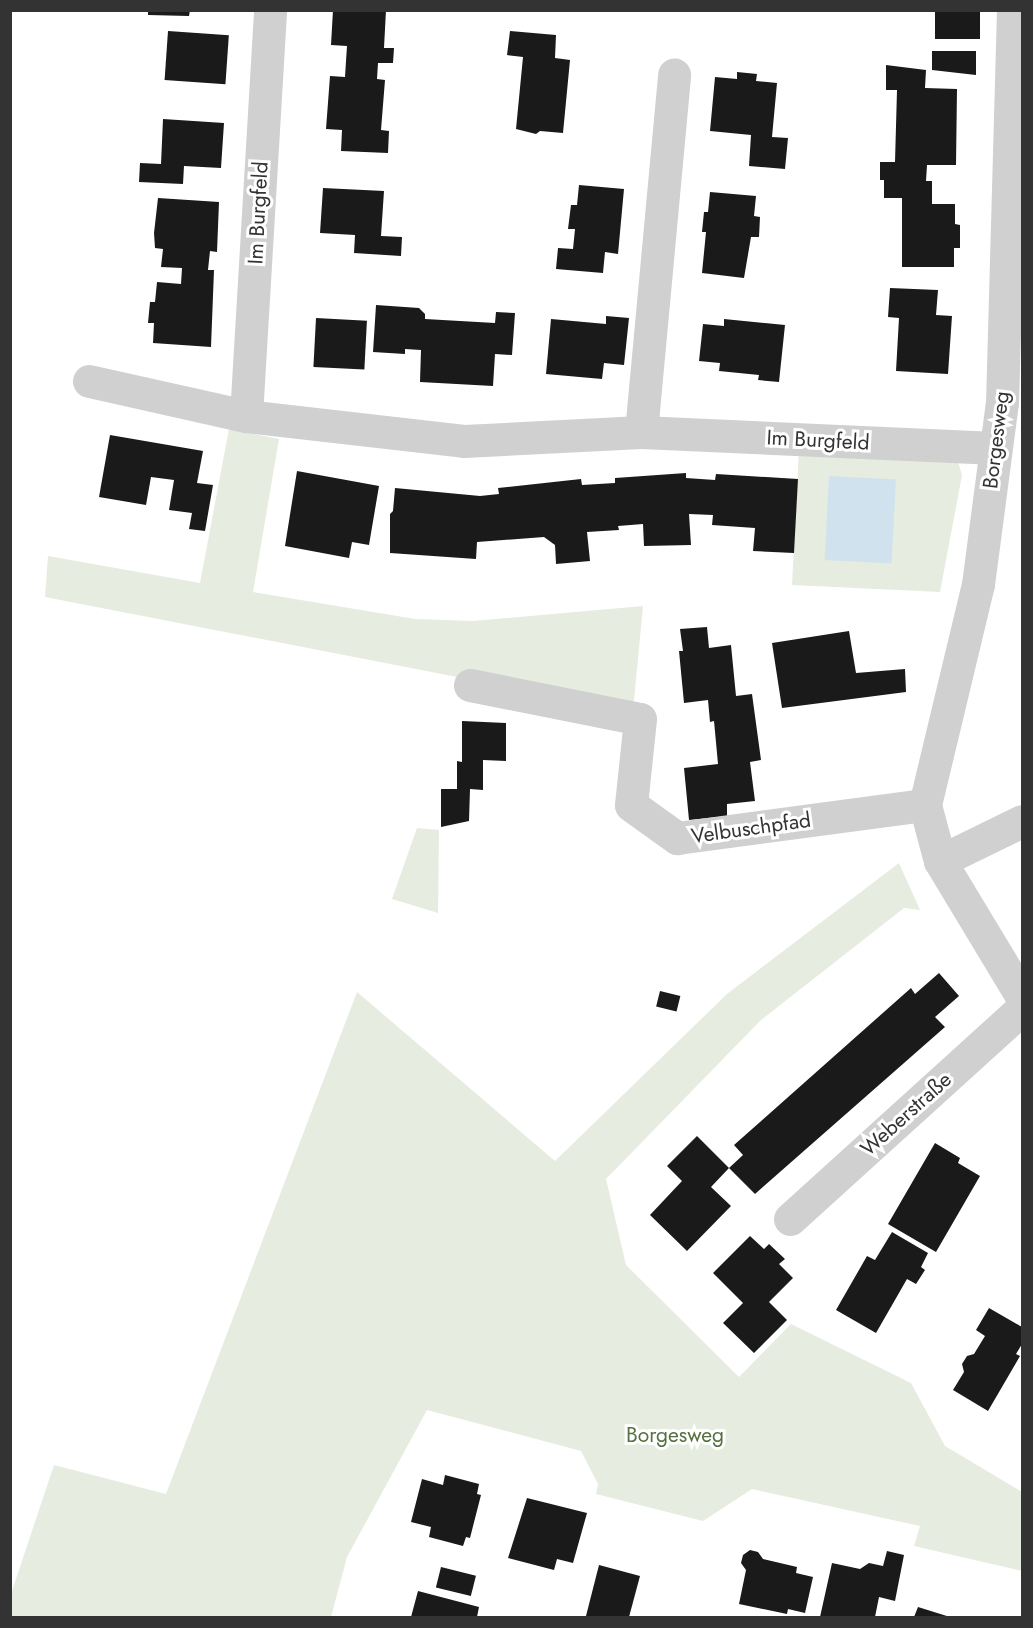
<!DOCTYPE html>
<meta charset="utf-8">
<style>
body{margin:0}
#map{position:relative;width:1033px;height:1628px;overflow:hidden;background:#fff;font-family:Jost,sans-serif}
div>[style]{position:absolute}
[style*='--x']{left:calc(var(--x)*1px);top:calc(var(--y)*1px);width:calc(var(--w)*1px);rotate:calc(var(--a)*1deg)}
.green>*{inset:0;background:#e6ecdf}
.water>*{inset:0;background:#cfe2ee;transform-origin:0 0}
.building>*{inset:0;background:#1a1a1a;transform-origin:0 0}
.minor>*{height:33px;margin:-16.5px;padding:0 16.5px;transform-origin:16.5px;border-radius:16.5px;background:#d0d0d0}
span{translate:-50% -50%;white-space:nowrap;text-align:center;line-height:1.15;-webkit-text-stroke:6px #fff;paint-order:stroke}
.street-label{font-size:21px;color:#333}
.park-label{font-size:21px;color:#56703f}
.frame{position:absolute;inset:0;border:12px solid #333;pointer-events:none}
</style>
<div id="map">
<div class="green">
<div style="clip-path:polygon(229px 429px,279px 439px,253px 592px,415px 619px,473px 621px,643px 606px,633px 711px,45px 597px,48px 556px,200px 583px)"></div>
<div style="clip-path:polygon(799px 449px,958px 462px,962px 475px,940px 592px,792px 585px)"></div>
<div style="clip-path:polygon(417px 828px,439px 830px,438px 913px,392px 899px)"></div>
<div style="clip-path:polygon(899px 863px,920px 910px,904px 908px,761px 1020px,606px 1179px,626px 1265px,739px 1377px,791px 1324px,911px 1383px,945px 1446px,1022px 1492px,1022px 1571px,914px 1546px,920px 1526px,752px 1489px,703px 1521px,596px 1494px,598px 1484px,581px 1451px,427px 1410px,347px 1557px,331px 1617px,11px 1617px,11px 1594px,54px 1465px,166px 1494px,357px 992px,555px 1161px,727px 994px)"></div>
</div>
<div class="water">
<div style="left:829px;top:476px;width:67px;height:84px;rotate:3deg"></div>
</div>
<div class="building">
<div style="clip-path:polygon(148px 10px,190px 10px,189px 16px,148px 15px)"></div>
<div style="clip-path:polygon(333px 10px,386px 10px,384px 48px,394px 48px,393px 63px,378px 63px,377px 79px,385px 80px,381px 130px,389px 131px,388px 153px,341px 151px,342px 130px,326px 129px,330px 76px,345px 77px,346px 61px,347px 46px,331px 45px)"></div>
<div style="left:935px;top:10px;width:45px;height:29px"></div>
<div style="left:168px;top:31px;width:61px;height:49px;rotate:4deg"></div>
<div style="clip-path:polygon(510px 31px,556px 35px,555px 58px,570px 60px,563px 133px,540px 131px,536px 134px,516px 129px,523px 57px,507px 55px)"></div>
<div style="clip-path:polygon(932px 51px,976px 51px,976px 75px,932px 70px)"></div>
<div style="clip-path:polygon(886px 65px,926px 70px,925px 88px,957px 89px,956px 165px,927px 165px,926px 181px,932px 181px,932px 204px,955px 204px,955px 224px,960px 225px,960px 248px,954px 248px,954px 267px,902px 267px,902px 198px,884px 198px,884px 180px,880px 180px,880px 162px,895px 162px,897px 90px,886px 90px)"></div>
<div style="clip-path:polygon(737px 72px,757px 74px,756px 81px,777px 83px,772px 137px,788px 138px,785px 169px,749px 166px,751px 135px,710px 131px,715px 77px,737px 79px)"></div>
<div style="clip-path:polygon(163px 119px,224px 123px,221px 168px,184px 166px,183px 184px,139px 182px,140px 163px,161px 164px)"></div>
<div style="clip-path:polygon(579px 185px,624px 189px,618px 254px,605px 252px,603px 273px,556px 269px,558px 248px,573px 249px,575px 229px,568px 229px,571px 205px,577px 205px)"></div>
<div style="clip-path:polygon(323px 188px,384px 191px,381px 236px,402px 237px,401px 256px,354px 253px,355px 235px,320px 233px)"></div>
<div style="clip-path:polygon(710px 192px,756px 196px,754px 216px,760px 217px,759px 237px,751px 237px,744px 278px,702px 273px,706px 232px,702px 232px,704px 212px,708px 212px)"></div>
<div style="clip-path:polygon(158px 198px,219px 202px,217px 252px,210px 251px,208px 270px,214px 270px,211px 347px,153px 343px,154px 323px,148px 323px,150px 302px,155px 302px,157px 282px,181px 284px,182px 268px,161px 267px,163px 249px,155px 248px,154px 233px)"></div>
<div style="clip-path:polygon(890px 288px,938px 290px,936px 315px,952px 316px,948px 374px,896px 371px,899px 318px,888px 317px)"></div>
<div style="clip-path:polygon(376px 305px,419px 308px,425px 314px,425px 319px,495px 323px,496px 312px,515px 313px,512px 355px,495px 354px,493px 386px,420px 382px,421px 350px,405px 349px,405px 354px,373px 352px)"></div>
<div style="clip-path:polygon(606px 316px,629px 318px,624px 365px,604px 363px,602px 379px,546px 374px,551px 319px,606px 324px)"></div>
<div style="left:316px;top:318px;width:51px;height:49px;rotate:3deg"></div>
<div style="clip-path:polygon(724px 319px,785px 325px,779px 382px,758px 380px,759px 375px,719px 371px,720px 363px,699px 361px,703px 324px,724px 326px)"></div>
<div style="clip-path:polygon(110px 435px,203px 451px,197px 483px,213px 485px,205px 531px,189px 529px,192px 513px,169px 510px,174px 480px,151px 477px,146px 505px,99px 497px)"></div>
<div style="clip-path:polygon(297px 471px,379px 486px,369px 545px,352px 542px,349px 558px,285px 546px)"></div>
<div style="clip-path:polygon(686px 473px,686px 478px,715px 480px,716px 474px,798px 479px,794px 553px,753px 551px,755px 528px,712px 525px,713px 515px,689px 514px,691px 545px,644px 546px,643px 524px,618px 526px,619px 530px,587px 532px,590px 561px,556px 564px,555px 545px,544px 537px,477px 542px,476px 559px,390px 553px,390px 514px,393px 511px,395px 488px,480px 496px,499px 494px,498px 488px,581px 479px,582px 485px,615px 483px,615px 478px)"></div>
<div style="clip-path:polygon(707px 627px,709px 648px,731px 645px,736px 696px,752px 694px,761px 760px,750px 762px,755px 801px,727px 804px,727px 816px,689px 820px,684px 768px,718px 764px,714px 721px,710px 722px,708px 700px,684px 703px,679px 651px,683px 651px,680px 629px)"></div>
<div style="clip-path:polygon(849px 631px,856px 673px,905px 669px,906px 692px,782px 708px,772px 643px)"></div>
<div style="clip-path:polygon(462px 721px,506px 723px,506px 761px,483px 760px,483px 790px,470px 789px,469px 821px,441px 827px,441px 789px,457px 789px,457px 761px,462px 762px)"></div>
<div style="clip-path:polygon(939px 973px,959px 996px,935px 1017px,945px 1027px,755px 1194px,729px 1168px,743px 1155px,734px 1145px,911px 988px,915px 994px)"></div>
<div style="left:660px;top:991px;width:21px;height:16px;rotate:14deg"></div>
<div style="clip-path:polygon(697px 1136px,729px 1168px,711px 1187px,731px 1206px,687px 1251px,650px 1215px,682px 1181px,667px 1166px)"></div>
<div style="clip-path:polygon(935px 1143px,960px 1158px,958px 1163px,980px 1176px,936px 1252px,888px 1224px)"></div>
<div style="clip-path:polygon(892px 1232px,928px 1253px,921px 1267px,925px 1270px,916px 1284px,907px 1279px,876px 1333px,836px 1310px,867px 1256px,875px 1260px)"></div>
<div style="clip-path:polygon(750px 1236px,764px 1249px,769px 1244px,785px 1259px,779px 1264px,793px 1278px,769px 1302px,787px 1320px,754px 1353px,723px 1323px,743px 1303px,713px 1273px)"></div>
<div style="clip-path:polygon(989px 1308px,1022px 1327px,1022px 1344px,1016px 1354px,1020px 1356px,988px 1411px,953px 1390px,964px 1372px,962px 1364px,967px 1356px,974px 1354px,985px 1336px,976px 1330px)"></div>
<div style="clip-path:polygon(445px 1475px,479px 1484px,477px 1494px,481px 1495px,470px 1538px,466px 1537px,463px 1546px,429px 1537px,431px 1527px,411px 1522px,422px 1479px,443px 1485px)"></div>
<div style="clip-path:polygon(527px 1498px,587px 1513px,573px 1563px,557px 1559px,554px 1570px,508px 1558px)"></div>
<div style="clip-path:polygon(750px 1550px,758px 1552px,763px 1559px,797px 1567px,796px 1573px,813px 1577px,805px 1613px,788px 1609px,787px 1614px,739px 1604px,746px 1570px,741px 1563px,743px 1555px)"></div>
<div style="clip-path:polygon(887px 1551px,904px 1555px,895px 1601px,879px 1597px,875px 1617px,820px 1617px,832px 1563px,860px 1569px,869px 1563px,883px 1566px)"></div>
<div style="clip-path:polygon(599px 1565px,640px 1576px,629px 1617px,586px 1616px)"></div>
<div style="left:441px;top:1567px;width:36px;height:21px;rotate:14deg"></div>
<div style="clip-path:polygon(418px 1591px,479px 1607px,477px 1617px,411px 1617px)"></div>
<div style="clip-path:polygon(918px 1607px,950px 1617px,914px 1617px)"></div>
</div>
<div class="minor">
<div style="--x:1013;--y:10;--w:392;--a:91.6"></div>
<div style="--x:1002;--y:402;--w:184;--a:97.5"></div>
<div style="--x:978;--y:584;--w:227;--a:103.5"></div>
<div style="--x:925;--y:805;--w:58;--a:75"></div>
<div style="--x:940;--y:861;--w:159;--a:58.9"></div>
<div style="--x:89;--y:381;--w:161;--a:12.6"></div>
<div style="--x:246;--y:416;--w:407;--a:-86.6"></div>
<div style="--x:246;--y:416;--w:219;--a:6.5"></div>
<div style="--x:464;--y:441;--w:177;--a:-2.9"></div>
<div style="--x:641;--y:432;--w:355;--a:2.6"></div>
<div style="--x:641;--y:432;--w:359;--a:-84.7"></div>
<div style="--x:470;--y:685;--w:173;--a:11.3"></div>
<div style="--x:640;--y:719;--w:86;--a:96"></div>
<div style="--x:631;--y:805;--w:57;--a:35.7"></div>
<div style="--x:677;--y:838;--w:250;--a:-7.6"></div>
<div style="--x:940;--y:861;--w:91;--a:-26"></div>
<div style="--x:790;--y:1219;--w:313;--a:-42.2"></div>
</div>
<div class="street-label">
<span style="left:258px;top:213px;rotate:-87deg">Im Burgfeld</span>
<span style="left:818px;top:440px;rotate:3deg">Im Burgfeld</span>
<span style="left:996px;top:440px;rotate:-83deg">Borgesweg</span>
<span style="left:751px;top:828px;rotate:-8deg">Velbuschpfad</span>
<span style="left:906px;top:1114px;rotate:-42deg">Weberstraße</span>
</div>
<div class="park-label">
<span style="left:675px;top:1435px">Borgesweg</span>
</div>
<div class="frame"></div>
</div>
